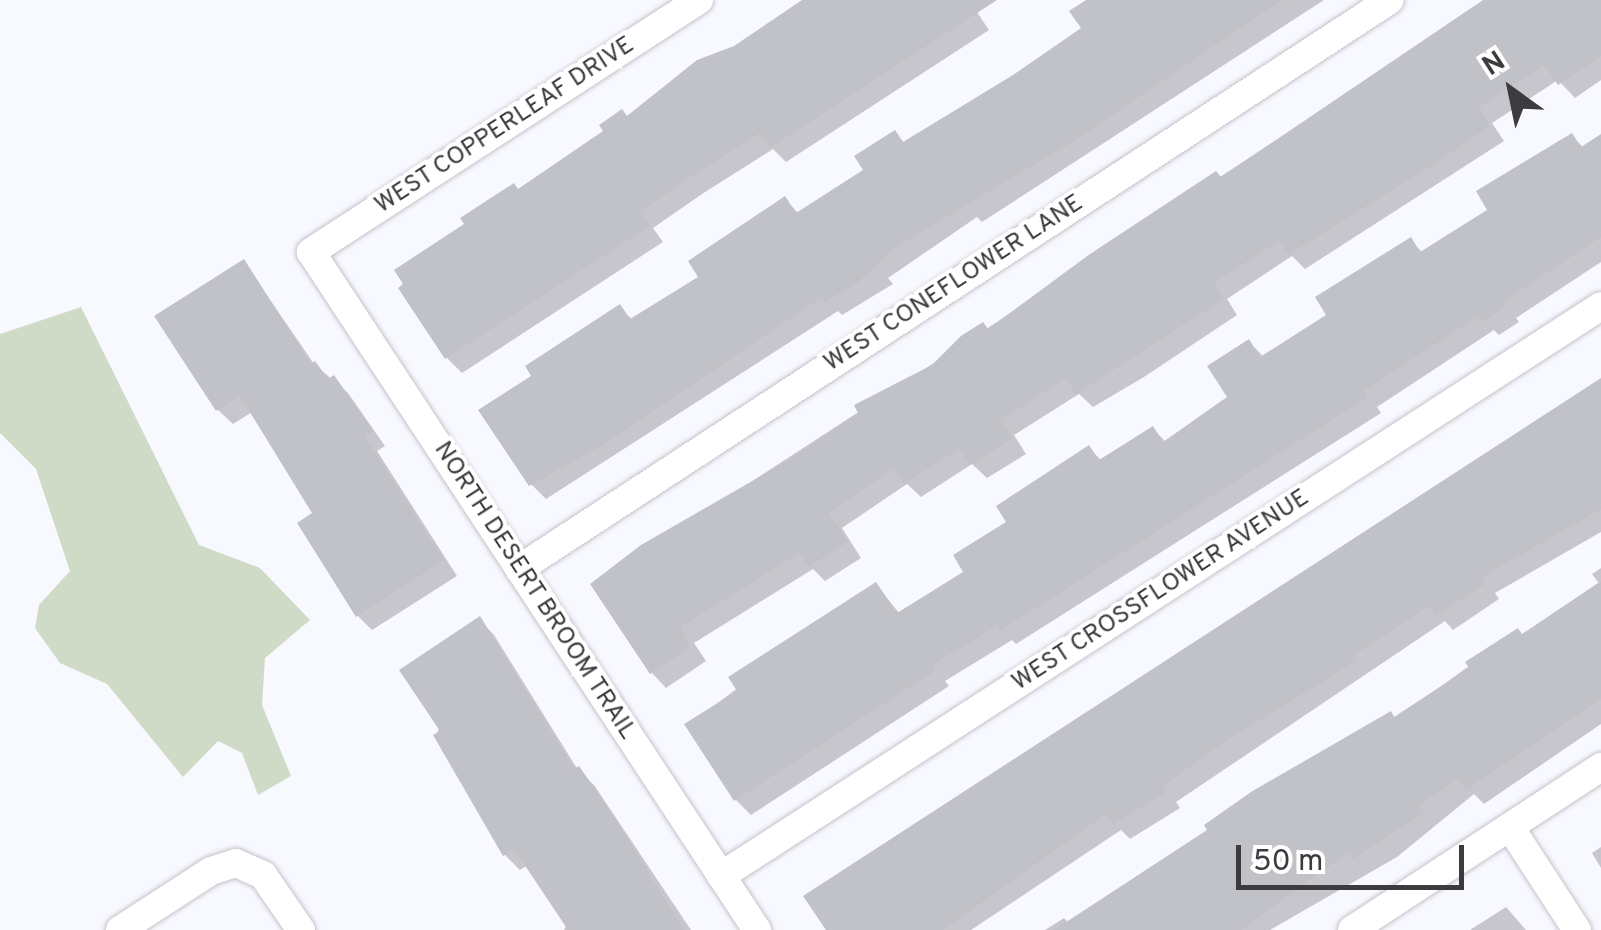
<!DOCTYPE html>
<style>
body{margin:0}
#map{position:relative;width:1601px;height:930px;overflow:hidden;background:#f8f8ff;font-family:Overpass,sans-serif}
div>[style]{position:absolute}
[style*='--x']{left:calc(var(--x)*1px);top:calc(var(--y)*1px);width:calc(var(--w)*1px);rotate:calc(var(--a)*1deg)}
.green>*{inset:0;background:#cfdbc6}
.shadow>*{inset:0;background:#0003}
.building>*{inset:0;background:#c1c2c8}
.roads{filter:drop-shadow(0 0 2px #c3c4ca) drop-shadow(0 0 2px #c3c4ca)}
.street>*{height:28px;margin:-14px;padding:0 14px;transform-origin:14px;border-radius:14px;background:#fff}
span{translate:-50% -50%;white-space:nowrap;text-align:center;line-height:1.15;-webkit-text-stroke:8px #fff;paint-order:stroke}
.street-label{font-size:25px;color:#3c3c3e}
.north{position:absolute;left:1461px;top:40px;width:100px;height:100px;-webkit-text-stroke:8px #fff;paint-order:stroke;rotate:327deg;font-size:28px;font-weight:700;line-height:40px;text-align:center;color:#3c3c3e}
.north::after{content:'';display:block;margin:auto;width:35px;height:45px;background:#3c3c3e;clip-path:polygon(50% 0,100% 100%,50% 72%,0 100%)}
.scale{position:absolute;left:1236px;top:845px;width:228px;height:45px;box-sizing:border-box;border:5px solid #3c3c3e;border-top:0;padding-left:12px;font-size:30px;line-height:35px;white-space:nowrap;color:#3c3c3e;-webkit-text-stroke:8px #fff;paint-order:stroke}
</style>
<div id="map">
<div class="green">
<div style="clip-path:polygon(81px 307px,199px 545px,260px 568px,310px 620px,265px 658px,262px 705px,291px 776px,258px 795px,242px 753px,218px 741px,183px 777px,107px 684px,60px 663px,35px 628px,39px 605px,70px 571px,36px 469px,0 433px,0 334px)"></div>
</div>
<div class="shadow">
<div style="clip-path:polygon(811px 0,995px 0,977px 12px,989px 30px,786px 162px,773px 149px,702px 194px,653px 228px,663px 242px,462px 373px,447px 358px,519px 192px)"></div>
<div style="clip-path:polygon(1091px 0,1324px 0,982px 222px,977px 217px,888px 278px,893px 284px,842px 315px,838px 311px,546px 499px,531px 484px,535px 376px,619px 307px,633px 320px,702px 278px,785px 199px,799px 214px,866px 170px,894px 133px,906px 144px,1014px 77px,1084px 29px)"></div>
<div style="clip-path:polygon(1492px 0,1601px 0,1601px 80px,1575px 98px,1558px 80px,1492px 123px,1504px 141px,1305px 269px,1292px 256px,1227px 299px,1237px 315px,1144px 377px,1093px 407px,1079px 394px,1014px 435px,1026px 454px,987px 478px,972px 464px,921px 497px,907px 484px,842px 528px,861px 558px,825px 581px,813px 569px,694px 643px,706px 661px,666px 688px,652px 673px,594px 584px)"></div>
<div style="clip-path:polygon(1572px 136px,1584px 148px,1601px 137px,1601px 262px,1516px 318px,1519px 322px,1499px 335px,1494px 330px,1377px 407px,1381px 413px,1016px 644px,1012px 640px,945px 681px,949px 686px,751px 815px,736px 800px,688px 725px,876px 585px,900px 614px,967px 573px,1089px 448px,1102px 461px,1153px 429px,1166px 442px,1231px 398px,1249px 342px,1264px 357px,1330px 316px,1410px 240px,1423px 253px,1491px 210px)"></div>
<div style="clip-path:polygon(244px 262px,314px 364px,348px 393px,385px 446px,377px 451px,457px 576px,372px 630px,358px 616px,315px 514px,252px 412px,233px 424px,218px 410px,158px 317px)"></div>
<div style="clip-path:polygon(1601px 379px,1601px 532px,1495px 593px,1499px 599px,1453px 630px,1445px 621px,1176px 802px,1180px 808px,1130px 839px,1121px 830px,971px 930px,829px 930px)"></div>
<div style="clip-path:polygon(1601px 568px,1601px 724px,1484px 804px,1474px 794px,1397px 857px,1270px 930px,1045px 930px,1064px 918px,1069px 923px,1395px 719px,1518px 631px,1523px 637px,1600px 585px,1592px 574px)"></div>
<div style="clip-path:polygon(479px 619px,494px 635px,578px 770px,594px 785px,691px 930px,564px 930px,567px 924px,528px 865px,520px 870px,505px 855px,436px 736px)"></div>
<div style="clip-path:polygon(1601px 847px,1601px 868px,1592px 853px)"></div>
<div style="clip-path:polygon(1506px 907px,1526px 930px,1470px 930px)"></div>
</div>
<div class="building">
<div style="clip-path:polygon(802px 0,997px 0,770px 148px,760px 133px,687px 179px,640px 212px,650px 226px,445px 359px,398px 288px,403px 284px,394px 270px,464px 224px,460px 218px,514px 183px,518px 189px,603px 131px,599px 125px,622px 109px,627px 116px,697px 60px,734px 46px)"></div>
<div style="clip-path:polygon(1086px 0,1282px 0,1074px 141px,894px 248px,857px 283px,825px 302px,822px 297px,606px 443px,529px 486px,478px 410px,531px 376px,525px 366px,620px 304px,630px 319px,698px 277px,688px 261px,785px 196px,796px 213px,863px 170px,854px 156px,895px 130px,903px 142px,1013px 75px,1081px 28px,1069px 11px)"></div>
<div style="clip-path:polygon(1483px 0,1601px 0,1601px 56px,1558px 85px,1544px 65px,1479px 107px,1490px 126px,1437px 162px,1288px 255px,1279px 241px,1214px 283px,1224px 299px,1076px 394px,1066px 378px,1001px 420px,1013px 438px,970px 465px,959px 449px,904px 484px,894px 468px,829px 513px,848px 542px,808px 567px,799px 553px,681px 627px,689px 648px,650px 674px,590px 584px,641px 545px,794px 457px,858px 413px,854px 405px,932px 365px,961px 336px,983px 322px,988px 329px,1090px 254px,1216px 171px,1221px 177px)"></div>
<div style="clip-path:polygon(1572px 133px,1581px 147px,1601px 134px,1601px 237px,1503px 302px,1506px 307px,1482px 322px,1478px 316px,1364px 391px,1368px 397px,1000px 631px,997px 626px,932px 665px,936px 670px,734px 801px,684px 724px,737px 691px,728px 677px,876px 582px,897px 613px,963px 572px,953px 555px,1006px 522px,996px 506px,1089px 445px,1099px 460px,1153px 426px,1163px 442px,1227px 397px,1207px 366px,1249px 339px,1260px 357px,1326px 315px,1315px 297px,1411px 237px,1420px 252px,1487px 210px,1476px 191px)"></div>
<div style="clip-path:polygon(244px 259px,311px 364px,315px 361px,328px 379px,334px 375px,373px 431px,364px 436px,444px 560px,356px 617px,297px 523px,312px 513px,240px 396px,216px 411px,154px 316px)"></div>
<div style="clip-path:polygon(1601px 378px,1601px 509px,1482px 577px,1486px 583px,1436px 616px,1429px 606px,1354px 655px,1358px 660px,1227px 740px,1163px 786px,1166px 792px,1113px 825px,1106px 814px,943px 930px,826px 930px,803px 896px)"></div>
<div style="clip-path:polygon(1601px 581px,1601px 699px,1466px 790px,1459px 778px,1418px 806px,1423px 813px,1353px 859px,1349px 853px,1320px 872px,1241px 930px,1054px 930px,1207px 830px,1204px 825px,1251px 792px,1391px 711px,1394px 717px,1469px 668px,1465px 662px,1518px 628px,1522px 634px)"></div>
<div style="clip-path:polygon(480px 616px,574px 769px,579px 766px,607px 806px,684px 930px,568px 930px,514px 849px,503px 856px,433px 735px,440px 731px,399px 670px)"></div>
</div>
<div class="roads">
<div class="street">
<div style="--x:699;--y:0;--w:463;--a:147"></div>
<div style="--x:311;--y:252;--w:812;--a:56.66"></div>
<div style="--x:519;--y:569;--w:1040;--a:-33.16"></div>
<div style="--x:1510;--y:827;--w:123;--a:57"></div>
<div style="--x:721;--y:876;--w:1048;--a:-32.93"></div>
<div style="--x:120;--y:930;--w:108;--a:-33"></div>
<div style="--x:211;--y:871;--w:26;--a:-18"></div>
<div style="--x:236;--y:863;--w:30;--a:24"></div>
<div style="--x:263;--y:875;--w:67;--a:55.4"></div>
<div style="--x:1352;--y:930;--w:298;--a:-33.2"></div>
</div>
</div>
<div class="street-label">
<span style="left:505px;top:126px;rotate:-33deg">WEST COPPERLEAF DRIVE</span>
<span style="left:954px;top:284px;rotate:-33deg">WEST CONEFLOWER LANE</span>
<span style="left:534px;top:591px;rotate:57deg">NORTH DESERT BROOM TRAIL</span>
<span style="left:1161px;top:591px;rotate:-33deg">WEST CROSSFLOWER AVENUE</span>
</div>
<div class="north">N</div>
<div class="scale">50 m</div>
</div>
